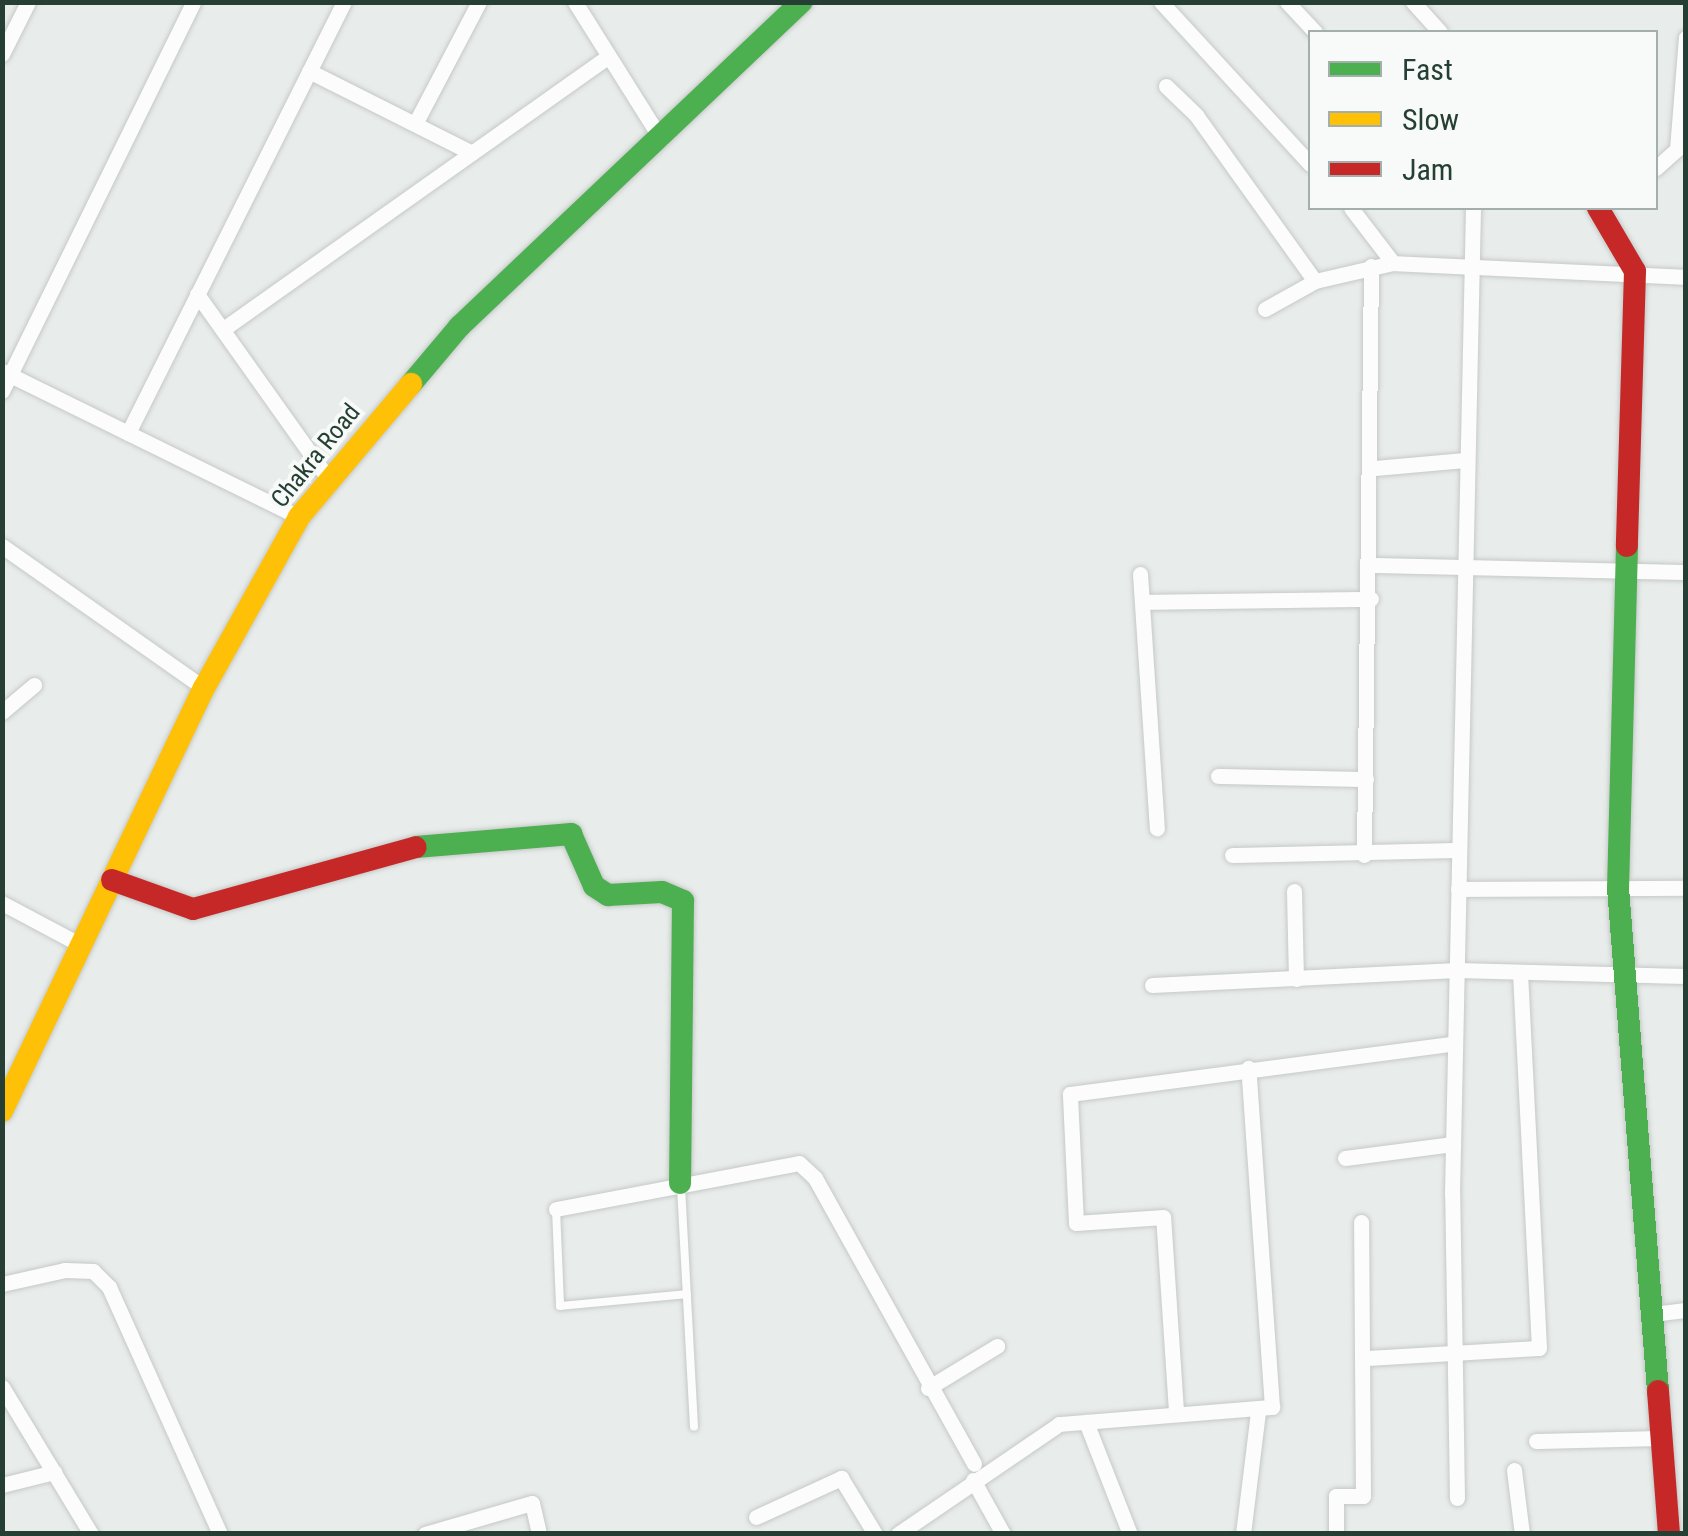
<!DOCTYPE html>
<style>
body{margin:0}
#map{position:relative;width:1688px;height:1536px;overflow:hidden;background:#e8ecea;font-family:"Roboto Condensed",sans-serif}
div>[style]{position:absolute}
[style*='--x']{left:calc(var(--x)*1px);top:calc(var(--y)*1px);width:calc(var(--w)*1px);rotate:calc(var(--a)*1deg)}
.roads{filter:drop-shadow(0 0 2px #c5c9c7) drop-shadow(0 0 2px #c5c9c7)}
.lane>*{height:8px;margin:-4px;padding:0 4px;transform-origin:4px;border-radius:4px;background:#fcfcfc}
.street>*{height:15px;margin:-7.5px;padding:0 7.5px;transform-origin:7.5px;border-radius:7.5px;background:#fcfcfc}
.fast>*{height:22px;margin:-11px;padding:0 11px;transform-origin:11px;border-radius:11px;background:#4caf50}
.slow>*{height:22px;margin:-11px;padding:0 11px;transform-origin:11px;border-radius:11px;background:#ffc107}
.jam>*{height:22px;margin:-11px;padding:0 11px;transform-origin:11px;border-radius:11px;background:#c62828}
span{translate:-50% -50%;white-space:nowrap;text-align:center;line-height:1.15;-webkit-text-stroke:8px #f7faf8;paint-order:stroke}
.street-label{font-size:25px;color:#263f35}
.frame{position:absolute;inset:0;border:5px solid #263f35;pointer-events:none}
.legend{position:absolute;left:1308px;top:30px;width:350px;height:180px;box-sizing:border-box;background:#f7faf8;border:2px solid #a3afaa;margin:0;padding:12px 18px;list-style:none;font-size:30px;color:#263f35}
.legend li{display:flex;align-items:center;gap:20px;height:50px}
.legend b{width:50px;border:2px solid #a3afaa}
</style>
<div id="map">
<div class="roads">
<div class="lane">
<div style="--x:681;--y:1187;--w:240;--a:86.9"></div>
<div style="--x:556;--y:1209;--w:97;--a:87.6"></div>
<div style="--x:560;--y:1306;--w:127;--a:-5.4"></div>
</div>
<div class="street">
<div style="--x:575;--y:2;--w:162;--a:57.9"></div>
<div style="--x:1161;--y:2;--w:220;--a:47.4"></div>
<div style="--x:1287;--y:2;--w:41;--a:47"></div>
<div style="--x:1413;--y:2;--w:40;--a:48"></div>
<div style="--x:2;--y:54;--w:58;--a:-63.4"></div>
<div style="--x:309;--y:71;--w:182;--a:26.7"></div>
<div style="--x:1166;--y:86;--w:42;--a:44"></div>
<div style="--x:1196;--y:115;--w:204;--a:54.4"></div>
<div style="--x:417;--y:120;--w:133;--a:-62.3"></div>
<div style="--x:1656;--y:168;--w:28;--a:-42"></div>
<div style="--x:1677;--y:149;--w:112;--a:-85.4"></div>
<div style="--x:1351;--y:208;--w:69;--a:52.6"></div>
<div style="--x:197;--y:294;--w:229;--a:54.6"></div>
<div style="--x:1265;--y:309;--w:57;--a:-29.2"></div>
<div style="--x:1315;--y:281;--w:80;--a:-13"></div>
<div style="--x:1393;--y:263;--w:293;--a:2.7"></div>
<div style="--x:226;--y:327;--w:466;--a:-35.3"></div>
<div style="--x:2;--y:371;--w:331;--a:26.2"></div>
<div style="--x:2;--y:391;--w:433;--a:-63.8"></div>
<div style="--x:128;--y:433;--w:482;--a:-63.4"></div>
<div style="--x:1374;--y:468;--w:92;--a:-5"></div>
<div style="--x:2;--y:546;--w:247;--a:35.1"></div>
<div style="--x:1372;--y:565;--w:314;--a:1.3"></div>
<div style="--x:1140;--y:574;--w:255;--a:86.2"></div>
<div style="--x:1143;--y:602;--w:228;--a:-0.8"></div>
<div style="--x:2;--y:712;--w:42;--a:-40.2"></div>
<div style="--x:1218;--y:776;--w:148;--a:1.2"></div>
<div style="--x:1232;--y:855;--w:227;--a:-1.3"></div>
<div style="--x:1364;--y:855;--w:589;--a:-89.32"></div>
<div style="--x:1458;--y:889;--w:228;--a:-0.3"></div>
<div style="--x:1294;--y:891;--w:88;--a:88.7"></div>
<div style="--x:2;--y:903;--w:89;--a:28"></div>
<div style="--x:1152;--y:985;--w:305;--a:-2.8"></div>
<div style="--x:1457;--y:970;--w:229;--a:1.5"></div>
<div style="--x:1345;--y:1158;--w:109;--a:-7.4"></div>
<div style="--x:556;--y:1209;--w:247;--a:-10.7"></div>
<div style="--x:799;--y:1163;--w:22;--a:43"></div>
<div style="--x:815;--y:1178;--w:327;--a:60.9"></div>
<div style="--x:2;--y:1284;--w:65;--a:-12.5"></div>
<div style="--x:65;--y:1270;--w:28;--a:2"></div>
<div style="--x:93;--y:1271;--w:23;--a:45"></div>
<div style="--x:109;--y:1287;--w:271;--a:65.8"></div>
<div style="--x:1653;--y:1314;--w:33;--a:-7"></div>
<div style="--x:1366;--y:1358;--w:173;--a:-3.3"></div>
<div style="--x:1539;--y:1348;--w:376;--a:-92.9"></div>
<div style="--x:2;--y:1387;--w:172;--a:58.8"></div>
<div style="--x:928;--y:1388;--w:81;--a:-31.3"></div>
<div style="--x:1176;--y:1411;--w:194;--a:-93.8"></div>
<div style="--x:1163;--y:1217;--w:87;--a:176.1"></div>
<div style="--x:1076;--y:1223;--w:129;--a:-92.7"></div>
<div style="--x:1070;--y:1094;--w:388;--a:-7.5"></div>
<div style="--x:1086;--y:1422;--w:120;--a:68.6"></div>
<div style="--x:1536;--y:1441;--w:126;--a:-1.4"></div>
<div style="--x:1514;--y:1470;--w:64;--a:82.9"></div>
<div style="--x:973;--y:1480;--w:62;--a:60.9"></div>
<div style="--x:2;--y:1485;--w:54;--a:-14"></div>
<div style="--x:1457;--y:1498;--w:304;--a:-90.9"></div>
<div style="--x:1452;--y:1194;--w:986;--a:-88.78"></div>
<div style="--x:756;--y:1517;--w:94;--a:-24.6"></div>
<div style="--x:841;--y:1478;--w:66;--a:58.7"></div>
<div style="--x:425;--y:1534;--w:111;--a:-16.2"></div>
<div style="--x:532;--y:1503;--w:32;--a:77"></div>
<div style="--x:898;--y:1534;--w:195;--a:-34.3"></div>
<div style="--x:1059;--y:1424;--w:214;--a:-4.6"></div>
<div style="--x:1272;--y:1407;--w:340;--a:-94"></div>
<div style="--x:1243;--y:1534;--w:124;--a:-83"></div>
<div style="--x:1336;--y:1534;--w:38;--a:-90"></div>
<div style="--x:1336;--y:1496;--w:27;--a:0"></div>
<div style="--x:1363;--y:1496;--w:274;--a:-90.4"></div>
</div>
<div class="fast">
<div style="--x:411;--y:384;--w:75;--a:-49.9"></div>
<div style="--x:459;--y:327;--w:472;--a:-43.5"></div>
<div style="--x:1627;--y:546;--w:342;--a:91.5"></div>
<div style="--x:1618;--y:888;--w:505;--a:85.45"></div>
<div style="--x:416;--y:847;--w:156;--a:-4.8"></div>
<div style="--x:571;--y:834;--w:57;--a:66.1"></div>
<div style="--x:594;--y:886;--w:17;--a:33"></div>
<div style="--x:608;--y:895;--w:54;--a:-3.2"></div>
<div style="--x:662;--y:892;--w:23;--a:23"></div>
<div style="--x:683;--y:901;--w:282;--a:90.6"></div>
</div>
<div class="slow">
<div style="--x:2;--y:1111;--w:469;--a:-64.5"></div>
<div style="--x:204;--y:688;--w:196;--a:-60.9"></div>
<div style="--x:299;--y:517;--w:174;--a:-49.9"></div>
</div>
<div class="jam">
<div style="--x:1598;--y:208;--w:73;--a:59.6"></div>
<div style="--x:1635;--y:271;--w:275;--a:91.7"></div>
<div style="--x:112;--y:880;--w:86;--a:19.7"></div>
<div style="--x:193;--y:909;--w:231;--a:-15.5"></div>
<div style="--x:1658;--y:1391;--w:143;--a:85.6"></div>
</div>
</div>
<div class="street-label">
<span style="left:316px;top:456px;rotate:-51deg">Chakra Road</span>
</div>
<div class="frame"></div>
<ul class="legend">
<li><b style="height:12px;background:#4caf50"></b>Fast</li>
<li><b style="height:12px;background:#ffc107"></b>Slow</li>
<li><b style="height:12px;background:#c62828"></b>Jam</li>
</ul>
</div>
